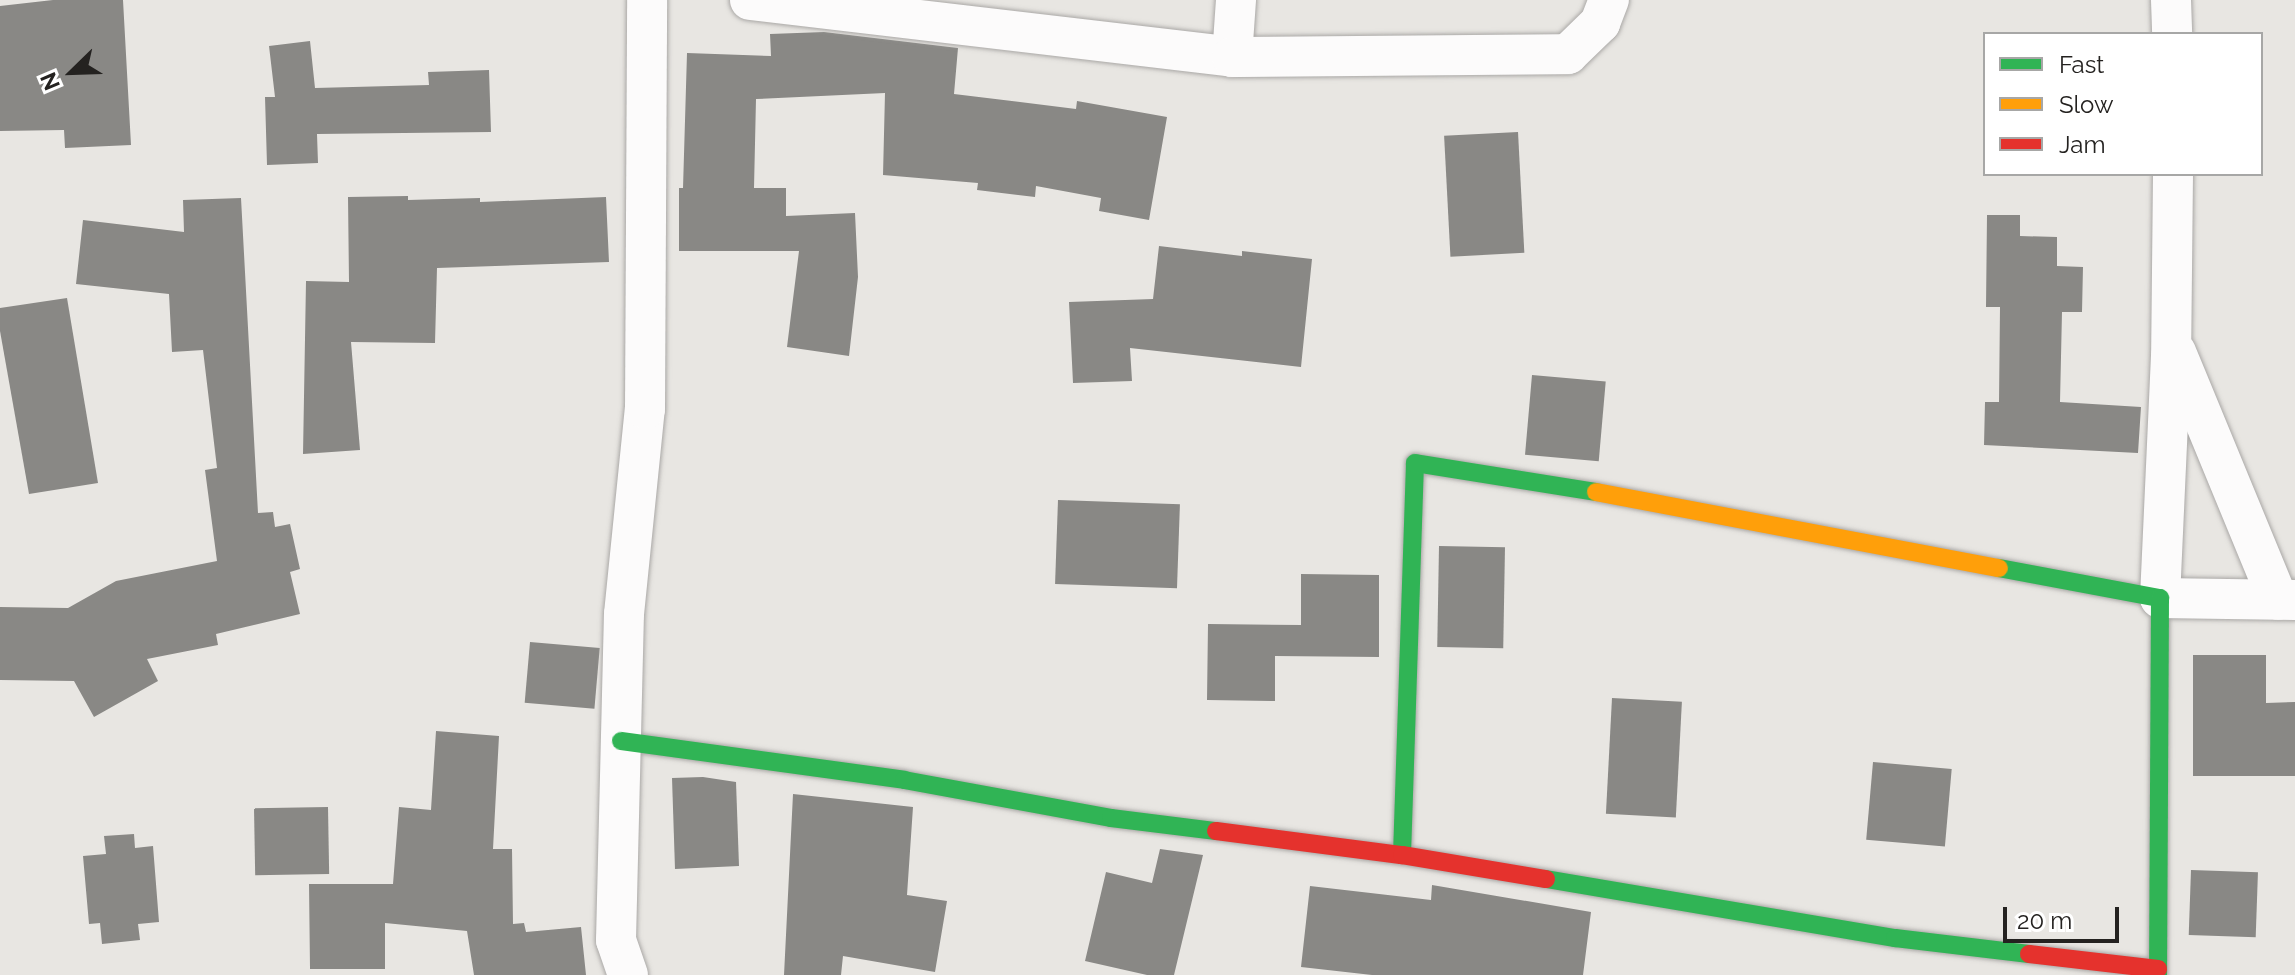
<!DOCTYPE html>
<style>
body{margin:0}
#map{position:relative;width:2295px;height:975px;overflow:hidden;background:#e8e6e2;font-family:Raleway,sans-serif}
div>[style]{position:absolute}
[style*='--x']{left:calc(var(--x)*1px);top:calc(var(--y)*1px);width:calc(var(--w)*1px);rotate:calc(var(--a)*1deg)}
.building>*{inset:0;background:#898885;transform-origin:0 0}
.roads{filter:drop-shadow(0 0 2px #aaa8a6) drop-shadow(0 0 2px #aaa8a6)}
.street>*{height:40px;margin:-20px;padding:0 20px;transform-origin:20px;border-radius:20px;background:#fcfbfb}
.fast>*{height:18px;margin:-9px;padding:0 9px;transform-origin:9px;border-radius:9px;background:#30b455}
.slow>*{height:18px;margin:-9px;padding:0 9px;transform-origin:9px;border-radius:9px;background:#ff9f0a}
.jam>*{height:18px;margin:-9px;padding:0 9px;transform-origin:9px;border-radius:9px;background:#e5322d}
span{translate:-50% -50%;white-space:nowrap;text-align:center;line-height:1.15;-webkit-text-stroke:8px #fff;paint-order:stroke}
.legend{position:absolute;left:1983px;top:32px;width:280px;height:144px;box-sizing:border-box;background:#fff;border:2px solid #a7a7a6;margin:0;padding:10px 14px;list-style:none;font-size:24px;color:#242220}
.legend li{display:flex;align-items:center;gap:16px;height:40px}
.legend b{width:40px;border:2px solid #a7a7a6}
.north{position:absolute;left:32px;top:32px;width:80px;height:80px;-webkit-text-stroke:6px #fff;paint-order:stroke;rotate:247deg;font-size:22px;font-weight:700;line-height:32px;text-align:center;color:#242220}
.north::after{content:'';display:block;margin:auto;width:28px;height:36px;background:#242220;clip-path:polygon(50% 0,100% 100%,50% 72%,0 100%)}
.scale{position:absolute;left:2003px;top:907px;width:116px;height:36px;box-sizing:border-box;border:4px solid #242220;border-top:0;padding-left:10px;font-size:24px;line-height:28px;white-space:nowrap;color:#242220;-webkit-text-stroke:6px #fff;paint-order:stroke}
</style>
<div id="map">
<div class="building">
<div style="clip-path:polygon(53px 0,123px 0,131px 145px,65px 148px,64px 130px,0 131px,0 6px)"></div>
<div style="clip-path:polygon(824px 32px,958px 48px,954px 94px,1076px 109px,1077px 101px,1167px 117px,1149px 220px,1099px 211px,1101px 198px,1036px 186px,1035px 197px,977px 190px,978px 183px,883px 175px,885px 93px,756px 99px,754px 188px,786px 188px,786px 216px,855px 213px,858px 277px,849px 356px,787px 347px,799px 251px,679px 251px,679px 188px,683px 188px,687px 53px,771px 56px,770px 34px)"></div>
<div style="clip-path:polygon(310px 41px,315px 88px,429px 85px,428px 72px,489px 70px,491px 132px,317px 134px,318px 163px,267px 165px,265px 97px,275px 97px,269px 46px)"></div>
<div style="left:1518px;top:132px;width:121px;height:74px;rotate:87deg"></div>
<div style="clip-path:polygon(408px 196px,408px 200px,480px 198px,480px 202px,606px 197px,609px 262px,437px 268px,435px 343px,351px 342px,360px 450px,303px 454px,306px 281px,349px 282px,348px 197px)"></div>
<div style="clip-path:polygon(241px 198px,258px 513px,273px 512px,275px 527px,290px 524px,300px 569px,290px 572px,300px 614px,216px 634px,218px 645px,147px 659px,158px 681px,94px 717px,74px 681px,0 680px,0 607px,68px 608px,116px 581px,217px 561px,205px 470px,217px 468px,203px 350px,172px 352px,169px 294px,76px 284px,83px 220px,184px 232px,183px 200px)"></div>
<div style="clip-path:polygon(1987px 215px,2020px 215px,2020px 236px,2057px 237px,2057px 266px,2083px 267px,2082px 312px,2062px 312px,2060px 402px,2141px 407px,2138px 453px,1984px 445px,1985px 402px,1999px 402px,2000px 307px,1986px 307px)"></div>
<div style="clip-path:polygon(1159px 246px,1242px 256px,1242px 251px,1312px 259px,1301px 367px,1130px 348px,1132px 381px,1073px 383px,1069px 302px,1153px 299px)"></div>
<div style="clip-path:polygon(67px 298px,98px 483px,29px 494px,0 331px,0 308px)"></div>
<div style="left:1532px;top:375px;width:74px;height:80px;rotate:5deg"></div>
<div style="left:1058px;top:500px;width:122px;height:84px;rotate:2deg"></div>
<div style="left:1439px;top:546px;width:66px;height:101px;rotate:1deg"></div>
<div style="clip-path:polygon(1301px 574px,1379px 575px,1379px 657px,1275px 656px,1275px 701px,1207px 700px,1208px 624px,1301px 625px)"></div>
<div style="left:530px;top:642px;width:70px;height:61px;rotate:5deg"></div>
<div style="clip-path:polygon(2193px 655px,2266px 655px,2266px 703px,2295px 702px,2295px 776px,2193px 776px)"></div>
<div style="left:1612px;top:698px;width:70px;height:116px;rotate:3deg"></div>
<div style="clip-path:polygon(436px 731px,499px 736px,493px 849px,512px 849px,513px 924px,524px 923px,526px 932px,581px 927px,586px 975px,474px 975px,467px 931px,385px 923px,385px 969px,310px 969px,309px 884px,393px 884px,399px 807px,431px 810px)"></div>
<div style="left:1873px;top:762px;width:79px;height:78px;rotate:5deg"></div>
<div style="clip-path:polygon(703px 777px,736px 782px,739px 866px,675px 869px,672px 778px)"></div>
<div style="clip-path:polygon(793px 794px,913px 807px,907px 895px,947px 901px,935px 972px,843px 956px,841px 975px,784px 975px)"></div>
<div style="left:328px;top:807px;width:67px;height:74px;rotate:89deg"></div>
<div style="clip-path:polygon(134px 834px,135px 848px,153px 846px,159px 922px,138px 924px,140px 940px,102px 944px,100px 923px,89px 924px,83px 856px,106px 854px,104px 836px)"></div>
<div style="clip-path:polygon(1160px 849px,1203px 855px,1174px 975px,1147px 975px,1085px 961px,1106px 872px,1152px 883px)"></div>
<div style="left:2191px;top:870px;width:67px;height:65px;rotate:2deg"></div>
<div style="clip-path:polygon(1432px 885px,1591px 912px,1583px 975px,1372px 975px,1301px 967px,1310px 886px,1431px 900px)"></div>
</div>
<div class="roads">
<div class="street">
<div style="--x:750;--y:0;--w:485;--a:6.7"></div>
<div style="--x:1236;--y:0;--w:57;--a:94"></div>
<div style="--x:1232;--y:57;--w:336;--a:-0.5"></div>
<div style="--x:1568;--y:54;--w:45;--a:-44.1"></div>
<div style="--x:1600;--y:23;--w:25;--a:-69"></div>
<div style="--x:2171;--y:0;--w:34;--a:88"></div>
<div style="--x:2173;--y:174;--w:182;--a:90.6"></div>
<div style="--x:2171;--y:356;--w:242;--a:92.6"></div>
<div style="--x:2160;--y:598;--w:135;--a:0.8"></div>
<div style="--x:2176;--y:352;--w:268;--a:67.6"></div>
<div style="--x:628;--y:975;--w:37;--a:-109"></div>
<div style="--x:616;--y:940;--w:326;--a:-88.6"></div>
<div style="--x:624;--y:614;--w:206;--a:-84.2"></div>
<div style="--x:645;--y:409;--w:409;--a:-89.7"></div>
</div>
<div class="fast">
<div style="--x:1999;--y:568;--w:164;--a:10.6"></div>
<div style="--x:2160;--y:598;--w:377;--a:90.3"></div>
<div style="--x:621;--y:741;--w:286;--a:7.8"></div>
<div style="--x:904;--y:780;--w:210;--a:10.4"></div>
<div style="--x:1111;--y:818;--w:106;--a:7.1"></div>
<div style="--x:1402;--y:855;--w:392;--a:-88.1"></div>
<div style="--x:1415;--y:463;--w:183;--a:9.1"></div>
<div style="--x:1546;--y:879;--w:354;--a:9.6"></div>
<div style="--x:1895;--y:938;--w:135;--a:6.8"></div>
</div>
<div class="slow">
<div style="--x:1596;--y:492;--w:410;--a:10.7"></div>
</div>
<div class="jam">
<div style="--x:1216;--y:831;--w:188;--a:7.4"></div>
<div style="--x:1402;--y:855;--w:146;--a:9.5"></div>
<div style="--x:2029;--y:954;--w:130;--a:6.6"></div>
</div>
</div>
<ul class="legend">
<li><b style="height:10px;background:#30b455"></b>Fast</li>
<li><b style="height:10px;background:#ff9f0a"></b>Slow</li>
<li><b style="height:10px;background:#e5322d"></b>Jam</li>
</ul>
<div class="north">N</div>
<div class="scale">20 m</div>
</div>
